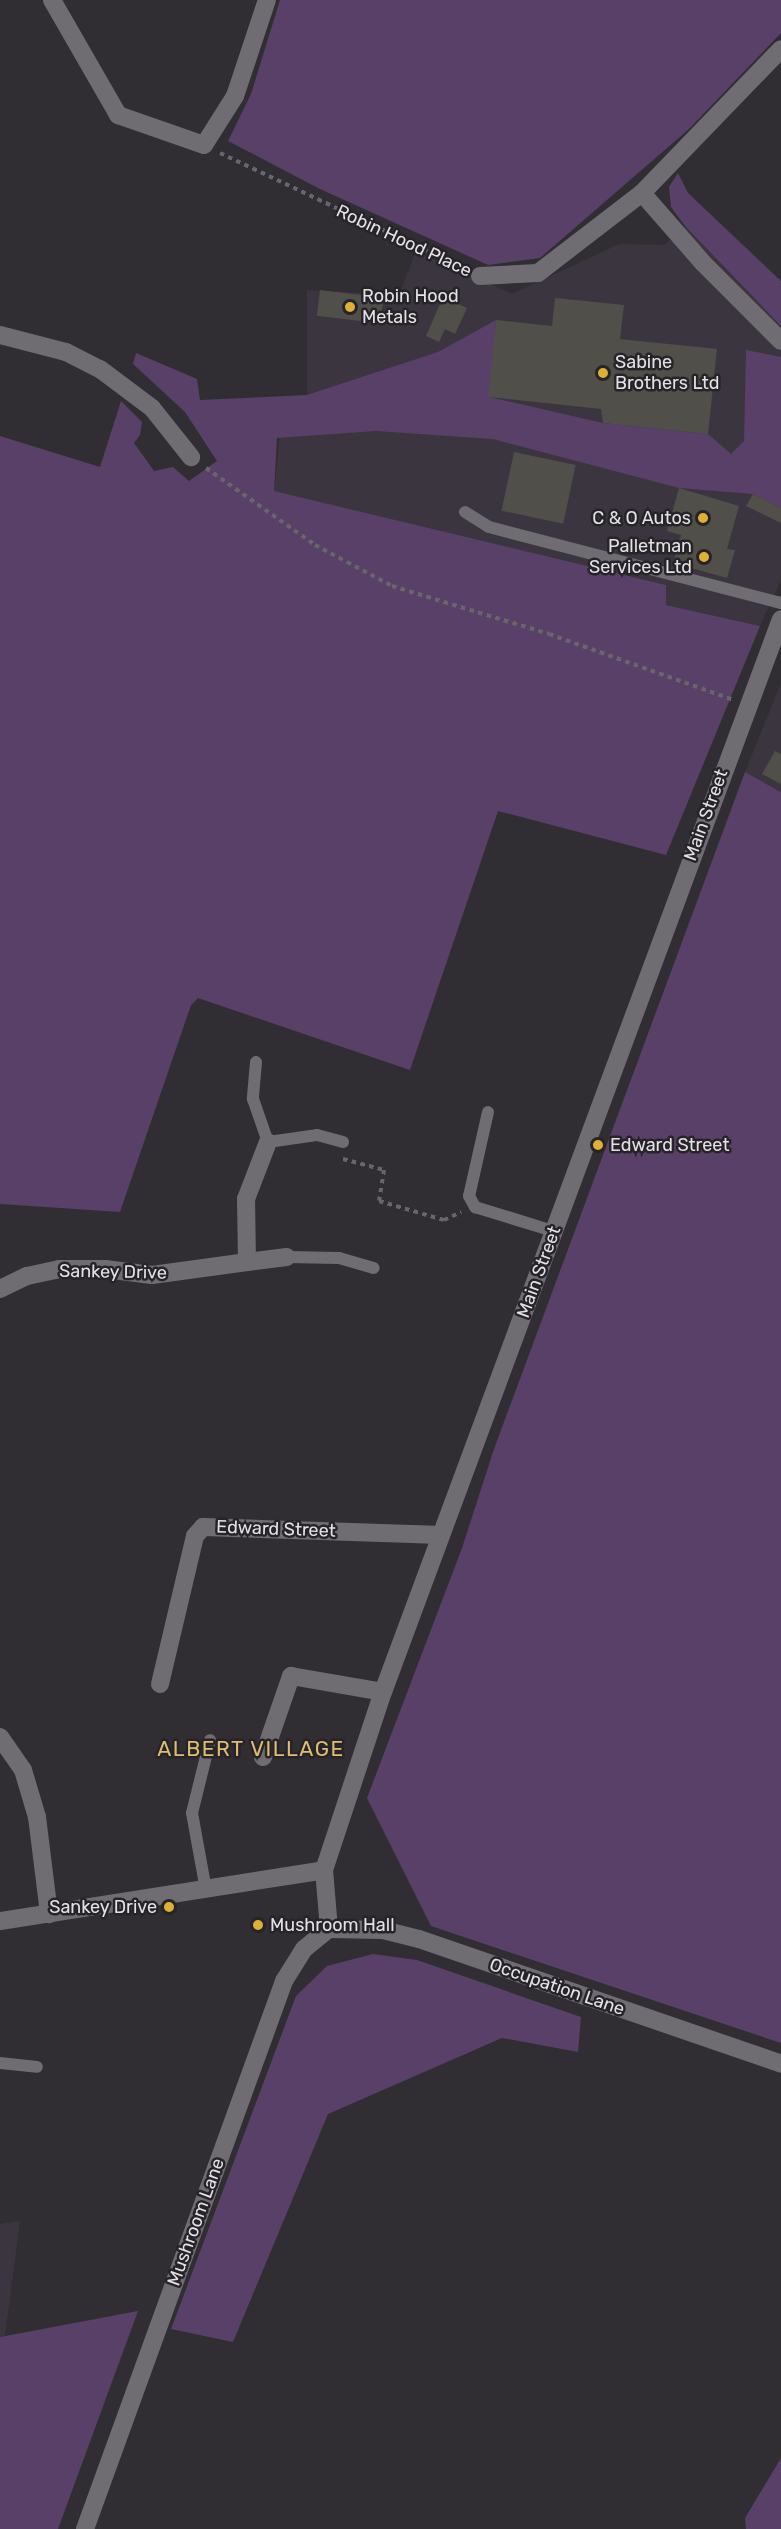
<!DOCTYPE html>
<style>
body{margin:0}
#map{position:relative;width:781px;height:2529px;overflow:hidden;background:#302e32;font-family:Rubik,sans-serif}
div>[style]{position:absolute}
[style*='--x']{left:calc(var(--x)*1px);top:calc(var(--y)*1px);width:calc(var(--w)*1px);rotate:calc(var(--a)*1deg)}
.built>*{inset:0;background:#3b353f}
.green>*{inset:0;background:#584069}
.building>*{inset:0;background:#514f4a;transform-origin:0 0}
.path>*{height:4px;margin-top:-2px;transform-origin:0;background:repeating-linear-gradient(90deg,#68666a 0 4.5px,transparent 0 9px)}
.lane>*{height:12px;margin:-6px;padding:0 6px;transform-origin:6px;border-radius:6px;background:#6f6d72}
.street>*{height:18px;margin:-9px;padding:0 9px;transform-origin:9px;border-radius:9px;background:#6f6d72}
.secondary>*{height:18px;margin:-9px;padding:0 9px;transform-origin:9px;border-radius:9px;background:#6f6d72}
.dots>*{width:16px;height:16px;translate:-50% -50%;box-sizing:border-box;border:3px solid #262428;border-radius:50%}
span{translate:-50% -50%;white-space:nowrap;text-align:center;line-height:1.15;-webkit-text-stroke:5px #262428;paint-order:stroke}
.street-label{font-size:18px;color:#e3e1e4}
.poi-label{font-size:18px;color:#e3e1e4}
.left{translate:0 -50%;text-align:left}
.right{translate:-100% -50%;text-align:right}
.quarter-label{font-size:21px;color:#debd73;letter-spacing:1.5px}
</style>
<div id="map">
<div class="built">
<div style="clip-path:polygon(685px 226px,781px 326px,781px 580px,760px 626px,666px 605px,666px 585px,274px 492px,281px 422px,307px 395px,307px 290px,399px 295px,416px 251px,512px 294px,619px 244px,664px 245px)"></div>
<div style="clip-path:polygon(781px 683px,781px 792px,745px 772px)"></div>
<div style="clip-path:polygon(20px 2221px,5px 2336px,0 2337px,0 2224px)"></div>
</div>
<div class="green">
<div style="clip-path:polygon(280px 0,781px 0,781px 33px,689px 129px,540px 258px,488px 265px,320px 189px,228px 141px,251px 94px)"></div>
<div style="clip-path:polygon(678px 173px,688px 193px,781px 281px,781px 326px,685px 226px,671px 207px,669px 187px)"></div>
<div style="clip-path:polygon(496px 320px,489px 397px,603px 423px,708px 434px,731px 454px,744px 441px,746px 350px,781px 357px,781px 508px,753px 494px,679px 488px,493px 439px,376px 431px,277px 438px,274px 491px,666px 585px,666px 605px,760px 626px,666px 855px,498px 811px,410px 1070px,198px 998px,191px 1005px,120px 1212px,0 1204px,0 436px,100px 467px,121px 401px,142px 422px,140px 435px,134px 443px,154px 471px,173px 467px,189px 481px,217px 461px,185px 412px,133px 364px,136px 353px,197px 379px,200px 400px,307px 395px,438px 352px)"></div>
<div style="clip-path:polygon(745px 772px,781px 792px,781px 2043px,431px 1926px,367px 1798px,462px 1548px,494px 1449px)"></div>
<div style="clip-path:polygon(373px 1954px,417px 1960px,581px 2017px,578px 2052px,502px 2038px,328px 2114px,233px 2342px,171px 2329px,296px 1996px,327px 1966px)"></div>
<div style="clip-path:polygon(138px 2311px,58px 2529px,0 2529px,0 2337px)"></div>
<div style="clip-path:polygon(781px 2458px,781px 2529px,746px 2529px,745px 2518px)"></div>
</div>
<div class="building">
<div style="left:320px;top:290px;width:64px;height:26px;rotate:7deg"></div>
<div style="clip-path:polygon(443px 297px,467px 308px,455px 334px,445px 329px,439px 342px,426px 336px)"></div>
<div style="clip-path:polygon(555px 298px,624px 305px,620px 339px,717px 349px,708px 434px,603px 423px,601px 409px,488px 397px,496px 320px,552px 326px)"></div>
<div style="left:514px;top:452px;width:63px;height:60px;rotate:12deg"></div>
<div style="clip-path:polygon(679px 488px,739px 506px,727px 549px,735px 550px,727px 578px,673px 563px,681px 535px,667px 531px)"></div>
<div style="clip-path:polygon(753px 494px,781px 508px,781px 523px,746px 506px)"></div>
<div style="clip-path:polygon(775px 751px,781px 754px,781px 784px,762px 774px)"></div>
</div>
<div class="path">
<div style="--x:220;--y:153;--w:269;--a:25.3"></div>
<div style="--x:206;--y:468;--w:133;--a:35.2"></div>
<div style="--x:315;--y:545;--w:87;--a:28"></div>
<div style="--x:392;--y:586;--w:164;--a:17"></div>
<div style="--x:549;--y:634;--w:195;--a:19.7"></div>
<div style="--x:343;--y:1159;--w:42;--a:15"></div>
<div style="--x:384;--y:1170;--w:31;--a:99"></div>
<div style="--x:379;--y:1201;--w:68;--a:16.3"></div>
<div style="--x:444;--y:1220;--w:19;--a:-25"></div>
</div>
<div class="lane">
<div style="--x:465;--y:512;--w:28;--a:32"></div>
<div style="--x:489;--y:527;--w:302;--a:14.6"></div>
<div style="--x:256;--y:1062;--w:37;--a:95"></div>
<div style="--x:253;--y:1099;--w:46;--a:70.8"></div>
<div style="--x:268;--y:1142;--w:49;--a:-8.1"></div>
<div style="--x:317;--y:1135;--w:27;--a:15"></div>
<div style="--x:488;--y:1112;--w:86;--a:102.7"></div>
<div style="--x:469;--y:1196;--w:13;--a:61"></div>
<div style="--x:475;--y:1207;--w:82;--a:17.1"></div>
<div style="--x:287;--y:1257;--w:52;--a:1.1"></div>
<div style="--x:339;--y:1258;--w:36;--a:16"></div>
<div style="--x:206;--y:1890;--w:78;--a:-100.3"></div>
<div style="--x:192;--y:1813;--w:75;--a:-76.1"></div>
<div style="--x:0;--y:2063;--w:37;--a:6"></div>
</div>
<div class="street">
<div style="--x:52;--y:0;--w:133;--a:60.1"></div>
<div style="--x:118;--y:115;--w:91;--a:19.2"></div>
<div style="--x:204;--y:145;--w:58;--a:-57.7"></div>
<div style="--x:235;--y:96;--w:101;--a:-71.6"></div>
<div style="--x:642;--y:193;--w:93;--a:48.9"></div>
<div style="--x:703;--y:263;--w:110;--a:45"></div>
<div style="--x:480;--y:276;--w:58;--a:-3"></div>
<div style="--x:538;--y:273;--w:131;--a:-37.6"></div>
<div style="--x:642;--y:193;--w:200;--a:-46"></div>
<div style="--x:0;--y:335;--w:68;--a:14.4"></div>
<div style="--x:66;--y:352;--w:38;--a:27"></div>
<div style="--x:100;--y:369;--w:65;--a:36.9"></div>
<div style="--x:152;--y:408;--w:63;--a:51.5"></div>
<div style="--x:247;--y:1262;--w:40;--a:-7.1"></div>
<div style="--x:0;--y:1289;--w:30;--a:-26"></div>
<div style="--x:27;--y:1276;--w:33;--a:-12"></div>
<div style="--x:59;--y:1269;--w:46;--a:0"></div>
<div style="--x:105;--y:1269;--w:47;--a:7.3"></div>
<div style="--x:152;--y:1275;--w:96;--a:-7.8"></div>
<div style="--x:247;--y:1262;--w:63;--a:-90.9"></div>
<div style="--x:246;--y:1199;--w:61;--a:-68.9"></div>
<div style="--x:160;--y:1684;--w:152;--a:-76.7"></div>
<div style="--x:195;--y:1536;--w:12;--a:-48"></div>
<div style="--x:203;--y:1527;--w:238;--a:1.9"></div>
<div style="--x:0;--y:1737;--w:40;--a:55.1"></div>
<div style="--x:23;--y:1770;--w:49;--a:73.4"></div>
<div style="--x:37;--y:1817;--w:98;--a:82.9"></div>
<div style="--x:263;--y:1757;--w:86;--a:-70.9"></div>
<div style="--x:291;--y:1676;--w:93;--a:9.9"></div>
<div style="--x:0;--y:1921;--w:328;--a:-8.9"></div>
</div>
<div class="secondary">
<div style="--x:329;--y:1929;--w:59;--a:-94.8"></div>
<div style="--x:324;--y:1870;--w:188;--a:-71.7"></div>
<div style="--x:383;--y:1692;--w:1144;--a:-69.65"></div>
<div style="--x:329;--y:1929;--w:54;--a:1.1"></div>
<div style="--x:383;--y:1930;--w:37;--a:14"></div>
<div style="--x:419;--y:1939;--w:383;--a:19"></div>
<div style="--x:85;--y:2529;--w:583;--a:-70.04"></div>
<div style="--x:284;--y:1981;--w:38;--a:-58"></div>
<div style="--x:304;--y:1949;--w:32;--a:-39"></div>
</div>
<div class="dots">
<div style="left:350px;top:307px;background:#e0b034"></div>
<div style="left:603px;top:373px;background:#e0b034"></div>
<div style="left:703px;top:518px;background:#e0b034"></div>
<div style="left:704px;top:557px;background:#e0b034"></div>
<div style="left:598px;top:1145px;background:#e0b034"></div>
<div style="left:169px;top:1907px;background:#e0b034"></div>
<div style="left:258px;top:1925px;background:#e0b034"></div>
</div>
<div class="street-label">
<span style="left:404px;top:241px;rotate:25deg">Robin Hood Place</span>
<span style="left:706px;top:815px;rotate:-70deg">Main Street</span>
<span style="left:113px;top:1272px;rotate:1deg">Sankey Drive</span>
<span style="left:539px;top:1272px;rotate:-70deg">Main Street</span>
<span style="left:276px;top:1529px;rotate:2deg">Edward Street</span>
<span style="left:557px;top:1987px;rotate:19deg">Occupation Lane</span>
<span style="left:196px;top:2222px;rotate:-70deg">Mushroom Lane</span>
</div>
<div class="poi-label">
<span class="left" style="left:362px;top:307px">Robin Hood<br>Metals</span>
<span class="left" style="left:615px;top:373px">Sabine<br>Brothers Ltd</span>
<span class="right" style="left:691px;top:518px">C &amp; O Autos</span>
<span class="right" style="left:692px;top:557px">Palletman<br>Services Ltd</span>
<span class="left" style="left:610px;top:1145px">Edward Street</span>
<span class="right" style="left:157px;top:1907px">Sankey Drive</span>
<span class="left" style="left:270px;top:1925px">Mushroom Hall</span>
</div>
<div class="quarter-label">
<span style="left:251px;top:1749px">ALBERT VILLAGE</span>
</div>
</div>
